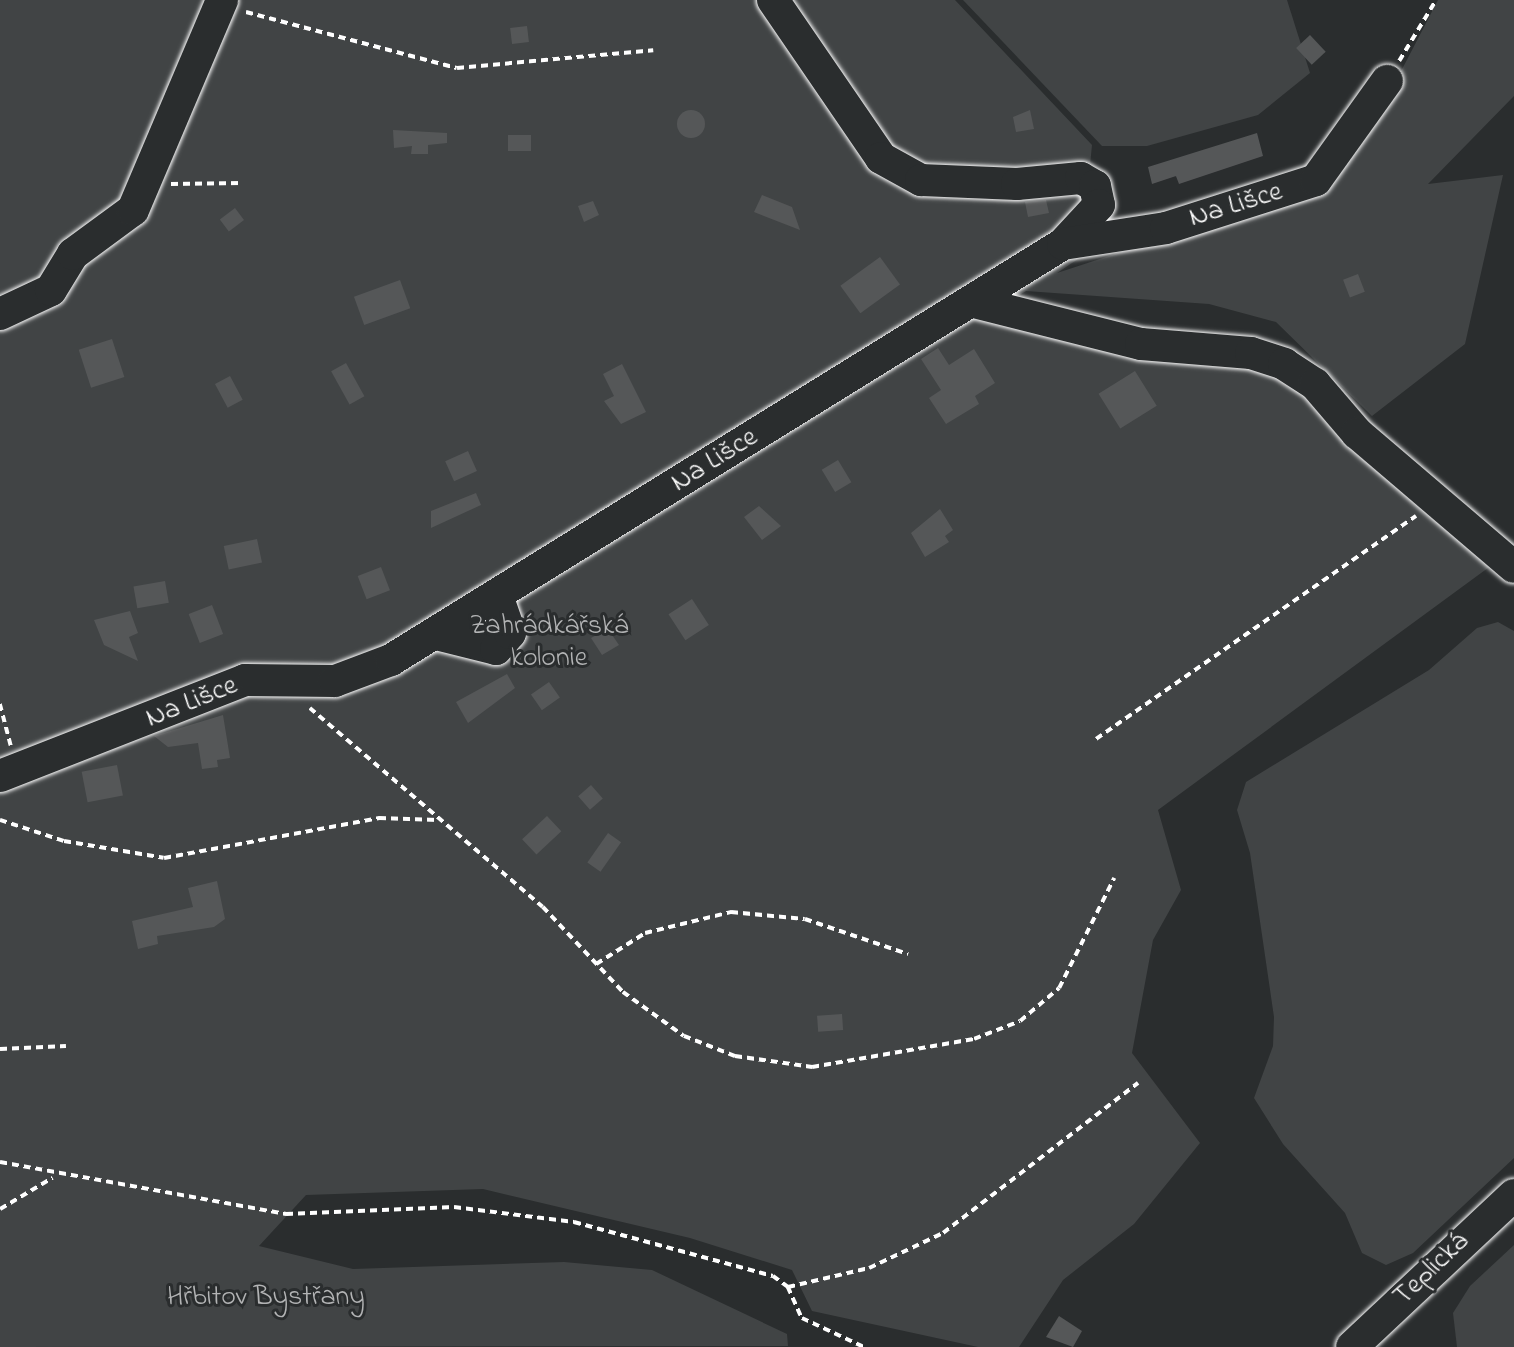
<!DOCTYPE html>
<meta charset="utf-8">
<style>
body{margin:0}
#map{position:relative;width:1514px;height:1347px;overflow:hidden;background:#2a2d2e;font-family:"Indie Flower",sans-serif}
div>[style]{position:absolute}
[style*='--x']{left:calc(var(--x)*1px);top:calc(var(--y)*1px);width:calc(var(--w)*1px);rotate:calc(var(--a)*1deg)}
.green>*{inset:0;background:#414445}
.building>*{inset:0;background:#555758;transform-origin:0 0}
.round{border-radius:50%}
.path>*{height:3.5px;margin-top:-1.75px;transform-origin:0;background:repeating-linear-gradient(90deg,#fff 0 7px,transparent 0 12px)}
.roads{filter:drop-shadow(0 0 2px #fff) drop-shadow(0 0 2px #fff)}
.minor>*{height:32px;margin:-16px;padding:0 16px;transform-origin:16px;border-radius:16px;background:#2a2d2e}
span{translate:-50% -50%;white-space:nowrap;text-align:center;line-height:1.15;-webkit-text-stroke:6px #2a2d2e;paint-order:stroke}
.street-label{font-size:28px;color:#fff}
.park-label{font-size:28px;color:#b3b4b5}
</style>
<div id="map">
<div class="green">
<div style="clip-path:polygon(0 0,955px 0,1092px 145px,1081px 257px,1057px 273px,1320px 187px,1398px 77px,1438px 0,1514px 0,1514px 96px,1428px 184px,1503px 175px,1465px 344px,1372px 416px,1276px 322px,1209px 304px,1026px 291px,989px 313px,1278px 373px,1311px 394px,1492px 565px,1158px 810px,1181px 890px,1153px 940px,1132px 1053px,1200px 1143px,1134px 1224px,1063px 1280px,1019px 1347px,978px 1347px,812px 1311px,792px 1270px,690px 1238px,483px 1189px,306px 1195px,259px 1246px,353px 1269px,564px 1262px,652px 1270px,787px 1334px,788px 1346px,0 1347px)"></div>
<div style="clip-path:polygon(963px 0,1287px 0,1310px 73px,1258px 115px,1147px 146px,1102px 146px)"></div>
<div style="clip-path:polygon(1498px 622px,1514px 631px,1514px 1158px,1413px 1253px,1386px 1265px,1362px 1253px,1345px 1213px,1283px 1144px,1254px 1098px,1273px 1046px,1274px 1017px,1250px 853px,1237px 810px,1246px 782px,1429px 670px,1477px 628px)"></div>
<div style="clip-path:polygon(1514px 1245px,1514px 1347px,1457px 1347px,1453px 1313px,1470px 1286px)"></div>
</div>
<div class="building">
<div style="left:527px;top:26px;width:16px;height:17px;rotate:83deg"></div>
<div style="left:1310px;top:35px;width:23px;height:19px;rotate:47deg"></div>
<div class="round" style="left:677px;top:110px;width:28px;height:28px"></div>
<div style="clip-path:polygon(1030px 110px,1034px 129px,1016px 132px,1013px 117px)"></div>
<div style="clip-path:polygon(393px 130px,447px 133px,447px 143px,428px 145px,428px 154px,411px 154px,412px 146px,394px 148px)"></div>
<div style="clip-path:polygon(1257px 133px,1263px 156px,1179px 184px,1174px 171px,1176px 176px,1152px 184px,1148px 167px)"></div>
<div style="left:531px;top:135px;width:16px;height:23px;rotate:90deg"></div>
<div style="clip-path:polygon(762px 195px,792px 207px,800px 230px,754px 212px)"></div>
<div style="clip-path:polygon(1046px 200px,1049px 213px,1028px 217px,1025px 202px)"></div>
<div style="clip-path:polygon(593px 201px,599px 215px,584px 222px,578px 206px)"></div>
<div style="left:235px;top:208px;width:15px;height:19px;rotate:53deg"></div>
<div style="left:880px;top:257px;width:34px;height:49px;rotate:54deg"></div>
<div style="left:1358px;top:274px;width:19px;height:16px;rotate:69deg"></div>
<div style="left:400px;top:280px;width:30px;height:49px;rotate:70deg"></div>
<div style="left:112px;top:339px;width:40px;height:35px;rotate:72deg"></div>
<div style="clip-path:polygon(938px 348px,949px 365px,974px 349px,995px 383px,975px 396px,979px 404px,946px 424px,929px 398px,941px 390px,921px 359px)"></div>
<div style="left:346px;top:363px;width:38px;height:17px;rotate:61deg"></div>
<div style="clip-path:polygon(622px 364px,646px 412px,621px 424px,604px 401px,614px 396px,603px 374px)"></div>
<div style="left:1135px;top:371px;width:41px;height:43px;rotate:58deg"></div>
<div style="left:230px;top:376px;width:27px;height:17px;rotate:62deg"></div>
<div style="left:468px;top:451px;width:22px;height:25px;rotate:66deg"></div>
<div style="left:838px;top:460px;width:26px;height:19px;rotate:59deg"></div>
<div style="clip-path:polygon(476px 493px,481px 505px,431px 528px,431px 511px)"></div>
<div style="clip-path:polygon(759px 506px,781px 526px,762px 540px,744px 517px)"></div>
<div style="clip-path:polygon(940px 509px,953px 530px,945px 536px,949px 542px,925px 557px,911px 533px)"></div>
<div style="left:257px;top:539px;width:24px;height:34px;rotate:78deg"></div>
<div style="left:381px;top:567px;width:25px;height:25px;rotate:69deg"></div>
<div style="left:165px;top:581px;width:22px;height:32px;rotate:80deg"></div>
<div style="left:692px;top:599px;width:31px;height:28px;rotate:57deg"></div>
<div style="left:212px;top:605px;width:31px;height:25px;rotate:69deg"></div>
<div style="clip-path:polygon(130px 611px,138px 633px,129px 637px,138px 661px,104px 645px,94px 620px)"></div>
<div style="clip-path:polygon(608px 629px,619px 645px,602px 655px,591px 638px)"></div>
<div style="clip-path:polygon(507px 674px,515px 688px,468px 723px,456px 702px)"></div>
<div style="left:549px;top:682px;width:19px;height:22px;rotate:55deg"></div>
<div style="clip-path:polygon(223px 715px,230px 758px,217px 760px,218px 767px,202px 769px,198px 743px,168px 747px,154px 736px)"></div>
<div style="left:117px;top:765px;width:31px;height:36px;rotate:79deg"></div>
<div style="left:591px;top:785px;width:18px;height:17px;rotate:49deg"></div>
<div style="left:547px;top:816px;width:21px;height:34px;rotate:47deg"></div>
<div style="left:608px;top:833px;width:16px;height:36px;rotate:35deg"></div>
<div style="clip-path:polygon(217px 881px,225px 919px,214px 927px,157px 936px,158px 944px,138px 949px,132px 921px,193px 907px,188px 888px)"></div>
<div style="left:842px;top:1014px;width:16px;height:25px;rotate:86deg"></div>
<div style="clip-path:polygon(1059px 1316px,1082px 1331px,1073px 1347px,1046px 1337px)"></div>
</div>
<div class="path">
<div style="--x:246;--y:12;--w:218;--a:14.9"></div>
<div style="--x:457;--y:68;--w:197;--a:-5.2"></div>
<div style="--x:1399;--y:61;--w:71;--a:-58.8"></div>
<div style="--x:171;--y:184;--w:71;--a:-0.8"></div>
<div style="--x:0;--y:704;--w:43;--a:75.3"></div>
<div style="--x:310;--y:708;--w:306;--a:40.5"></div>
<div style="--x:543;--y:907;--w:117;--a:46.7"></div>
<div style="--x:623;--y:992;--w:75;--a:35.8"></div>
<div style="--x:684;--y:1036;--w:55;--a:21.4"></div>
<div style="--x:735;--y:1056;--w:78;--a:8.1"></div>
<div style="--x:812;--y:1067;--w:164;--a:-9.8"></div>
<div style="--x:974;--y:1039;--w:49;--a:-21.4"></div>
<div style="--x:1020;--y:1021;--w:51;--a:-40.2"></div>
<div style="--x:1059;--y:988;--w:123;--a:-63.4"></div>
<div style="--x:1096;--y:739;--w:390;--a:-34.9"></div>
<div style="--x:0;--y:820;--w:67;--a:18.2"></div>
<div style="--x:64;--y:841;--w:101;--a:9.6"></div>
<div style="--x:164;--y:858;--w:219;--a:-10.5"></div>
<div style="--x:379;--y:818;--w:59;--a:1.9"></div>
<div style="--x:596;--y:964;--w:58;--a:-32.3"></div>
<div style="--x:645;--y:933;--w:89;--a:-13.7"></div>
<div style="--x:731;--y:912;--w:74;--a:5.4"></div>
<div style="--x:805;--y:919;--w:109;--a:18.8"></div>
<div style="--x:0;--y:1049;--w:66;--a:-2.6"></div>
<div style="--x:0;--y:1162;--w:291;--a:10.3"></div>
<div style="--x:286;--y:1214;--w:168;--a:-2.4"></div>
<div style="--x:454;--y:1207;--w:121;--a:7.1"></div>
<div style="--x:574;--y:1222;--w:206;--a:15.2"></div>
<div style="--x:773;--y:1276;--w:19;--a:36"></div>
<div style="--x:788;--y:1287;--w:34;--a:66"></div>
<div style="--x:802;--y:1318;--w:68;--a:25.1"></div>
<div style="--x:0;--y:1209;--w:61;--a:-30.8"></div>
<div style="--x:788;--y:1287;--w:83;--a:-13.2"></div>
<div style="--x:869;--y:1268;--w:82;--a:-25.3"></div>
<div style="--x:943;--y:1233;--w:246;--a:-37.6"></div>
</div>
<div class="roads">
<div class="minor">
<div style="--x:773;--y:0;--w:191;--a:55.6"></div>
<div style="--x:881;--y:158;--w:46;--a:28.8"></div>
<div style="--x:921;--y:180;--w:96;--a:2.4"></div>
<div style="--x:1017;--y:184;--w:64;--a:-5.4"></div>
<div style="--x:1081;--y:178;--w:16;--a:30"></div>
<div style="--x:1095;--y:186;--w:19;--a:78"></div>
<div style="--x:1099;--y:205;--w:53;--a:132.7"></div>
<div style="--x:974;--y:302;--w:172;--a:14.1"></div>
<div style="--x:1141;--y:344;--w:110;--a:4.7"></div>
<div style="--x:1251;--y:353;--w:35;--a:18"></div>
<div style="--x:1284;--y:364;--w:37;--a:33"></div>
<div style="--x:1315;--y:384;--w:65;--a:49.4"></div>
<div style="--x:1357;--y:433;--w:206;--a:40.5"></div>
<div style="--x:0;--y:314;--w:56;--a:-25.2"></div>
<div style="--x:51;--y:290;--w:42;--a:-58.6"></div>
<div style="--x:73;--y:254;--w:74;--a:-36.3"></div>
<div style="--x:133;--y:210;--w:228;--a:-67"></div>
<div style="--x:436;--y:634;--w:62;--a:14"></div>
<div style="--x:496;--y:649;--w:21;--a:-49"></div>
<div style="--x:510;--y:633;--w:39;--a:-109"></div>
<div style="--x:0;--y:776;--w:263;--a:-21.4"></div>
<div style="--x:245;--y:680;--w:90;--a:0.6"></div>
<div style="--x:335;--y:681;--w:60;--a:-20.6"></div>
<div style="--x:391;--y:660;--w:790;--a:-31.76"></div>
<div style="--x:1063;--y:244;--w:104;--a:-8.8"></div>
<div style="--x:1166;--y:228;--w:157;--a:-17.7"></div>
<div style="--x:1316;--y:180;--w:122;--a:-54.4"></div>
<div style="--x:1352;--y:1347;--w:222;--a:-43.2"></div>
</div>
</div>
<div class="street-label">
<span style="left:1236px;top:206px;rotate:-17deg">Na Lišce</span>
<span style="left:715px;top:461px;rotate:-32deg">Na Lišce</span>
<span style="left:192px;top:703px;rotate:-22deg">Na Lišce</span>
<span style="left:1432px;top:1270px;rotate:-44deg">Teplická</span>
</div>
<div class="park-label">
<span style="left:549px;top:643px">Zahrádkářská<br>kolonie</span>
<span style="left:266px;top:1298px">Hřbitov Bystřany</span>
</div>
</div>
